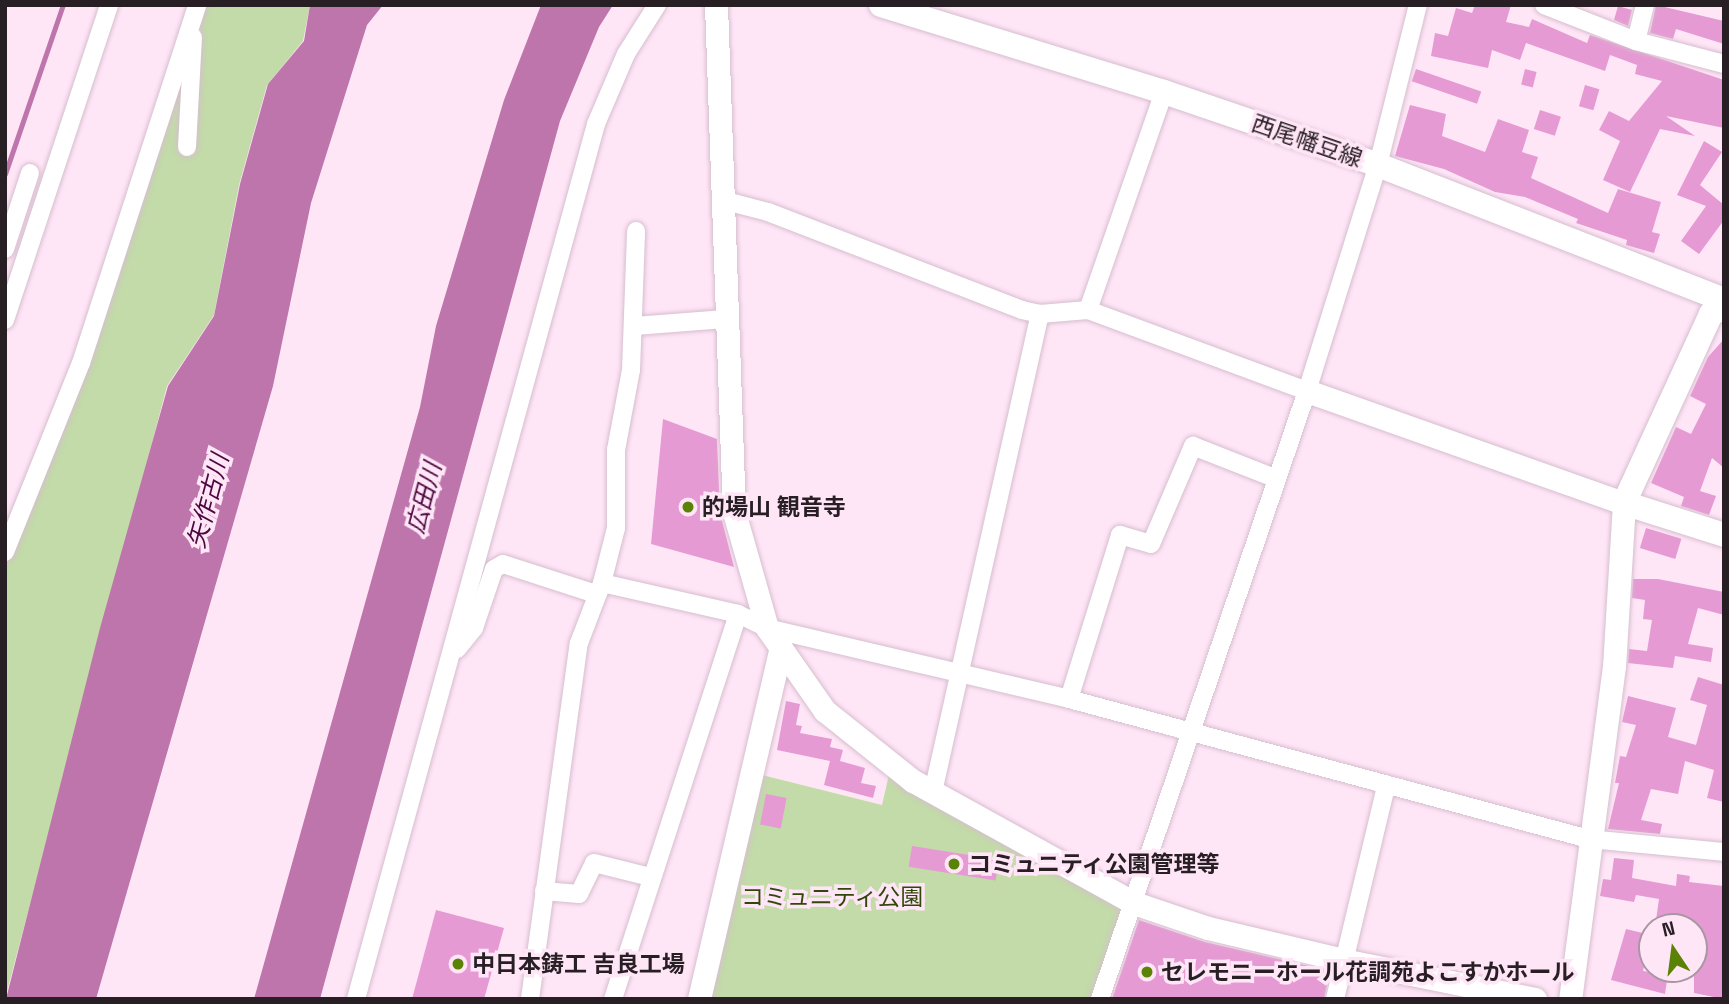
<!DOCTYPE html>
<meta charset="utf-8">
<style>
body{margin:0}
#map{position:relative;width:1729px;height:1004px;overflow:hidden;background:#ffe6f7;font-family:"Space Grotesk","Noto Sans JP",sans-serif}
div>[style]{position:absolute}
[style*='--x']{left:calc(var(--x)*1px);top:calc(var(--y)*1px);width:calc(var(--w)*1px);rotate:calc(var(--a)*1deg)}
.green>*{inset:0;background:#c3daa9}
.water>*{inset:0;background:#be75ac}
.stream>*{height:4.5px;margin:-2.25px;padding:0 2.25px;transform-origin:2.25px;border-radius:2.25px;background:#be75ac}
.building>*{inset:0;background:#e69ad3;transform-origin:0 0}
.roads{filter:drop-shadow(0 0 2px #d6becf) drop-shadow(0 0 2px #d6becf)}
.minor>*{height:18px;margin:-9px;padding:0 9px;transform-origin:9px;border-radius:9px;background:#fff}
.tertiary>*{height:23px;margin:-11.5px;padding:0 11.5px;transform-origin:11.5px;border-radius:11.5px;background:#fff}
.secondary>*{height:24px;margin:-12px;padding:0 12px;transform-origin:12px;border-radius:12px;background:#fff}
.dots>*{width:19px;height:19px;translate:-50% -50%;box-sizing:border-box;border:4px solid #ffe6f7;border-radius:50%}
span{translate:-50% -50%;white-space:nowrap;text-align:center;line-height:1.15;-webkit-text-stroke:7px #ffe6f7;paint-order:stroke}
.street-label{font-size:23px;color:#281f25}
.poi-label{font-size:23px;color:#281f25;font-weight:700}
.left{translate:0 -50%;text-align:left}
.park-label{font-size:23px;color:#30470a}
.water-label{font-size:24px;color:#4c0740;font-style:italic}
.frame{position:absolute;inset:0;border:7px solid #281f25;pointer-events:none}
.north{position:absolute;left:1638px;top:913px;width:70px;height:70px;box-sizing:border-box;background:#ffe6f7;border:2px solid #a996a3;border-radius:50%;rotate:347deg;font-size:19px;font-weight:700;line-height:28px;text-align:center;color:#281f25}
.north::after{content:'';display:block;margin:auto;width:24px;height:32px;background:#5a8206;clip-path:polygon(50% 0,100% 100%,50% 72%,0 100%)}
</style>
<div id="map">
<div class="green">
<div style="clip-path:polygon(198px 5px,310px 5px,303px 41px,267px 85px,239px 185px,214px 315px,167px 386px,5px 999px,5px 568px,117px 276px)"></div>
<div style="clip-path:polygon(891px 766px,1134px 903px,1100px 999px,700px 999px,750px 772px,882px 805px)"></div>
</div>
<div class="water">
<div style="clip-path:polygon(310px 5px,383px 5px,367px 25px,311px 203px,273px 386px,96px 999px,6px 999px,100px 628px,168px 386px,214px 316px,240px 184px,268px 84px,304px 41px)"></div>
<div style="clip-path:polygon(541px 5px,613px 5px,599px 27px,560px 121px,320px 999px,254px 999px,420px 407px,436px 326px,504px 100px)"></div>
</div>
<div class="stream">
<div style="--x:5;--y:174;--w:179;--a:-71.1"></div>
</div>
<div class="building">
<div style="clip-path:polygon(1475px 5px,1511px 5px,1506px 22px,1529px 27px,1532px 19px,1587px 43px,1590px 35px,1724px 80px,1724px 128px,1666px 116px,1695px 136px,1660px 129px,1630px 192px,1603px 180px,1620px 141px,1599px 130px,1609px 111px,1629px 121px,1662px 81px,1635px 74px,1637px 65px,1610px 55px,1605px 71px,1526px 43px,1520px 60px,1492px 50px,1488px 68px,1431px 56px,1435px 33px,1448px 36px,1456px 8px,1472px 13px)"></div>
<div style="clip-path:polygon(1656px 5px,1724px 21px,1724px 44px,1676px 29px,1673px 39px,1650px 33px)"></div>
<div style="clip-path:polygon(1618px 6px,1632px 10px,1628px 26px,1614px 20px)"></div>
<div style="left:1416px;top:69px;width:69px;height:13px;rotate:19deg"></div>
<div style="left:1525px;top:69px;width:12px;height:16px;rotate:14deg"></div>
<div style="left:1585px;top:85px;width:15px;height:22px;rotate:16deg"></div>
<div style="clip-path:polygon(1410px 105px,1446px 114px,1442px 136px,1485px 152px,1498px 119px,1529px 130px,1522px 152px,1538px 157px,1531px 178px,1608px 213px,1618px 189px,1661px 202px,1652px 232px,1660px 234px,1654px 253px,1626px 245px,1627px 240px,1576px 223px,1578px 219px,1525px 197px,1495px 192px,1444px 169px,1395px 156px)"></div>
<div style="left:1540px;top:110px;width:22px;height:20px;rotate:18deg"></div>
<div style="clip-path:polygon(1704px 141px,1722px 152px,1700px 185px,1724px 205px,1724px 220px,1699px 254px,1681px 241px,1706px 206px,1677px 195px)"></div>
<div style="clip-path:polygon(1724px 339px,1724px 468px,1712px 458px,1700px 491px,1716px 496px,1709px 515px,1681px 506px,1684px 497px,1651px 483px,1676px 427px,1691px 434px,1706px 404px,1690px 396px,1708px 357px)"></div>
<div style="clip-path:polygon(663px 419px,717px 439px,720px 513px,734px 567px,651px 544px)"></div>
<div style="left:1646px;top:528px;width:37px;height:21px;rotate:17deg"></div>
<div style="clip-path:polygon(1633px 579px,1658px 579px,1724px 592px,1724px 615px,1698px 608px,1688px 644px,1713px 648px,1711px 662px,1675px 656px,1673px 668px,1628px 663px,1629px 649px,1647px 651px,1652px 620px,1643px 619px,1645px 600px,1632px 598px)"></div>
<div style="clip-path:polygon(1698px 677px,1724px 685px,1724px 802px,1707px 798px,1714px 770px,1685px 761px,1678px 794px,1651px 789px,1641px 820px,1662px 824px,1660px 834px,1608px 829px,1619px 783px,1615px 783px,1620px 756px,1626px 757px,1636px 725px,1622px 722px,1628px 696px,1676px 708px,1668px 737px,1696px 745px,1707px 705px,1690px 700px)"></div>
<div style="clip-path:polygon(786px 701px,800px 704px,796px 725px,802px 726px,800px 733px,832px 739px,830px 747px,843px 750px,840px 761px,865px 768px,861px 783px,876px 786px,873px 798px,824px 785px,830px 761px,777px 750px)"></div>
<div style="left:766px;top:794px;width:21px;height:31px;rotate:11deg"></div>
<div style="left:912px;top:846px;width:88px;height:21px;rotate:9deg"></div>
<div style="clip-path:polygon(1614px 858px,1634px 860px,1632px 878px,1676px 886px,1677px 874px,1690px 876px,1689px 882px,1724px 886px,1724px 999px,1694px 993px,1694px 927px,1655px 927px,1659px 899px,1636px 895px,1634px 902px,1600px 896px,1603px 879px,1611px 880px)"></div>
<div style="clip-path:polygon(436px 910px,504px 928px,484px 999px,412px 999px)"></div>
<div style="clip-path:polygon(1139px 920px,1205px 942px,1330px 971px,1324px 999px,1112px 999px)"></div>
<div style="clip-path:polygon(1626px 929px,1651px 935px,1643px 971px,1668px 974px,1665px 994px,1611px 980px)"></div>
</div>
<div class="roads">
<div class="minor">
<div style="--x:1544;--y:5;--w:99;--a:21.4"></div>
<div style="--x:1636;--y:41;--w:91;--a:14.6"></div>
<div style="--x:1636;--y:41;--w:37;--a:-76"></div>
<div style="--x:187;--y:147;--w:110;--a:-86.9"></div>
<div style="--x:722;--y:200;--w:48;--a:14.6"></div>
<div style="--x:768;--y:212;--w:272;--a:21.1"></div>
<div style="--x:1022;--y:310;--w:18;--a:13"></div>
<div style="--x:1040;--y:314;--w:48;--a:-4.8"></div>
<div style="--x:1088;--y:310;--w:233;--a:20.3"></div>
<div style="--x:5;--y:249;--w:80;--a:-71.8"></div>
<div style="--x:1088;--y:310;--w:231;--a:-70.8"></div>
<div style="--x:5;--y:320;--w:332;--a:-71.7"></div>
<div style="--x:634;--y:326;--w:92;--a:-4.4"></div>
<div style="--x:5;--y:552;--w:204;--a:-68.1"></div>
<div style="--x:81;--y:363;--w:376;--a:-72"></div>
<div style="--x:602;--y:583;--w:57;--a:-75.7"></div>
<div style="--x:616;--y:528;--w:78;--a:-90"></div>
<div style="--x:616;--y:450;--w:81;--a:-79.4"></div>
<div style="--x:631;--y:370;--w:139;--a:-87.9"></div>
<div style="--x:457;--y:649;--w:27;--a:-51"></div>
<div style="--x:474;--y:628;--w:62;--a:-71.3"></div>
<div style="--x:494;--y:569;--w:10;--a:-29"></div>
<div style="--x:503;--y:564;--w:98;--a:17.9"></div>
<div style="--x:1069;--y:699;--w:172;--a:-72.7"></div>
<div style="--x:1120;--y:535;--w:32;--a:16"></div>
<div style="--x:1151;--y:544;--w:107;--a:-66.8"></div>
<div style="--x:1193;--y:446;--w:90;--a:21.4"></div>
<div style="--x:933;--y:792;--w:490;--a:-77.4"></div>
<div style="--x:544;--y:891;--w:35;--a:5"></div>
<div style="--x:579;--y:894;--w:34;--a:-64"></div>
<div style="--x:594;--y:863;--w:58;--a:14"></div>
<div style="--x:356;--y:999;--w:907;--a:-74.66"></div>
<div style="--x:596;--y:124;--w:76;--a:-66.8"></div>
<div style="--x:626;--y:54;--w:58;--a:-57.7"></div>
<div style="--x:530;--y:999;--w:359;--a:-82.2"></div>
<div style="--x:579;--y:643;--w:64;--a:-69"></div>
<div style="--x:602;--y:583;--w:139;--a:12.8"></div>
<div style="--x:738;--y:614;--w:32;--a:26"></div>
<div style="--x:767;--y:628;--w:310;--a:13.2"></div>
<div style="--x:1069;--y:699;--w:539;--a:15.07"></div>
<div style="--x:1589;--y:839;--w:136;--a:5.5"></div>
<div style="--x:613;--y:999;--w:405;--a:-72"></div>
<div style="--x:1100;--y:999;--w:642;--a:-71.2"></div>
<div style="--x:1307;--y:391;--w:237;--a:-72.6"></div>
<div style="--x:1378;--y:165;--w:165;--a:-76"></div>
<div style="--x:1335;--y:999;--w:218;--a:-76.5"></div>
</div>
<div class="tertiary">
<div style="--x:716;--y:5;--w:507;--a:87.97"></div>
<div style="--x:734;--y:512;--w:121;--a:74.1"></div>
<div style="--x:767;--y:628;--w:101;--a:55.1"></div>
<div style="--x:825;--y:711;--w:112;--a:38.5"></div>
<div style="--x:913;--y:781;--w:252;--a:28.9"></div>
<div style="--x:1134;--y:903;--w:78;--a:18.7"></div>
<div style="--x:1208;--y:928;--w:139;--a:13.3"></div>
<div style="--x:1343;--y:960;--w:196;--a:11.5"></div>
<div style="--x:1307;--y:391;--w:336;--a:19.5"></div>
<div style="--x:1624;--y:503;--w:163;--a:93.5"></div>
<div style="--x:1614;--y:666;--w:336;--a:97.5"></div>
<div style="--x:699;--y:999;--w:357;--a:-76.9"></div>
</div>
<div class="secondary">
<div style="--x:881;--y:5;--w:296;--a:17.1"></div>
<div style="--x:1164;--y:92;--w:226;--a:18.8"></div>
<div style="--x:1378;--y:165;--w:371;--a:21.3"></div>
<div style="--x:1724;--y:307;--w:15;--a:152"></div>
<div style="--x:1711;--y:314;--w:208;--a:114.7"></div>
<div style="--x:1624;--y:503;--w:105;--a:17.7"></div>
</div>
</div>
<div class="dots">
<div style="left:688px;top:507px;background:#5a8206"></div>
<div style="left:954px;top:864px;background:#5a8206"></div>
<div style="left:458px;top:964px;background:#5a8206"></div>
<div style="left:1147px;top:972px;background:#5a8206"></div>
</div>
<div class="street-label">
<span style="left:1307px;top:141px;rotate:19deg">西尾幡豆線</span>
</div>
<div class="poi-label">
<span class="left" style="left:702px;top:507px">的場山 観音寺</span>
<span class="left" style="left:968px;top:864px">コミュニティ公園管理等</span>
<span class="left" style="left:472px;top:964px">中日本鋳工 吉良工場</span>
<span class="left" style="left:1161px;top:972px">セレモニーホール花調苑よこすかホール</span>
</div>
<div class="park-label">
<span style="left:832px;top:897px">コミュニティ公園</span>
</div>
<div class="water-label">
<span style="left:424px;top:498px;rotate:-75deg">広田川</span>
<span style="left:208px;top:501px;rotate:-75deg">矢作古川</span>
</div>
<div class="frame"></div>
<div class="north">N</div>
</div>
